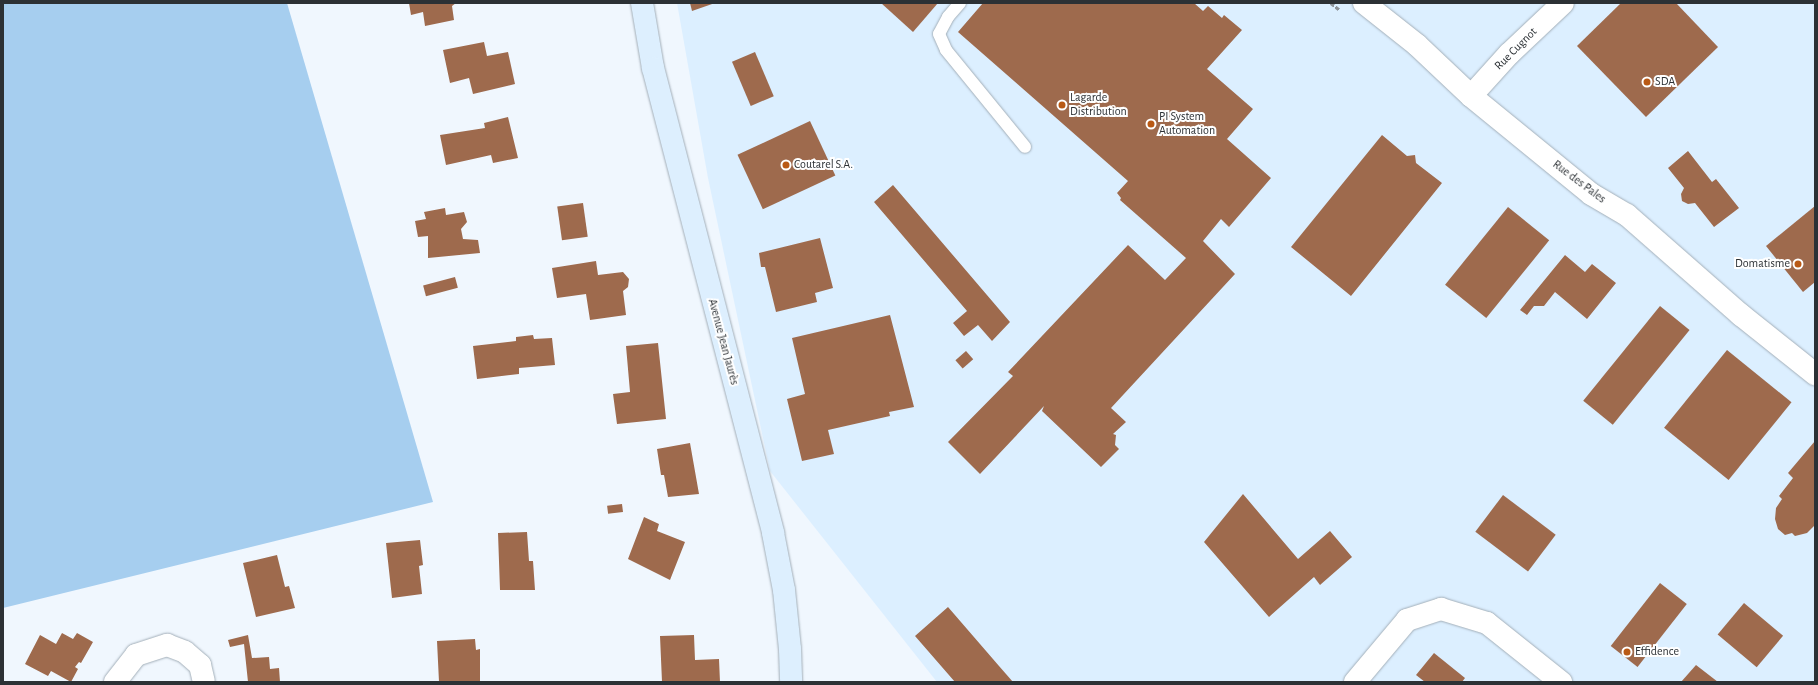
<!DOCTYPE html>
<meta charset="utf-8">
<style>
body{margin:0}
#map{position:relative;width:1818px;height:685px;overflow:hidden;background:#f0f7fe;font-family:"Alegreya Sans",sans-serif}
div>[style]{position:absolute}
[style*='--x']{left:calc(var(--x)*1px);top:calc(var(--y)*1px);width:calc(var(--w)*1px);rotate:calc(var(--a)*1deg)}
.built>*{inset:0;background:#dcefff}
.green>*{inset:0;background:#a6ceef}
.building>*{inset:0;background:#9e6a4d;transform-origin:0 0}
.path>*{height:2.5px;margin-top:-1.25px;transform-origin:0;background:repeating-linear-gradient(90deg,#8c9298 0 4px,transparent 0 6px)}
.roads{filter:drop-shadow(0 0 1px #a3afb9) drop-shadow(0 0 1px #a3afb9)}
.service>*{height:12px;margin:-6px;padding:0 6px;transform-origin:6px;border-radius:6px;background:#fff}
.minor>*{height:22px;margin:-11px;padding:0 11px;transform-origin:11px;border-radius:11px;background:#fff}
.secondary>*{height:22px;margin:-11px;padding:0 11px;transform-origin:11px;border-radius:11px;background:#ddeffe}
.dots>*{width:11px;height:11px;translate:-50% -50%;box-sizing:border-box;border:2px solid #fff;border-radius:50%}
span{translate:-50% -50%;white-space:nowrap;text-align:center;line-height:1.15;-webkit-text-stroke:4px #fff;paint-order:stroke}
.street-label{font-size:12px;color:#2c3135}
.poi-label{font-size:12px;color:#2c3135}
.left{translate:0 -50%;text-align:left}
.right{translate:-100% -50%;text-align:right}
.frame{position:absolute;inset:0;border:4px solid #2c3135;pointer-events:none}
</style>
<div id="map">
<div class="built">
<div style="clip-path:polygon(677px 3px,1815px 3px,1815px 682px,937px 682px,770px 471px,708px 178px)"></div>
</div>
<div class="green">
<div style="clip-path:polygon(3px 3px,287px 3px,433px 502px,3px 608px)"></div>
</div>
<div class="building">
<div style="clip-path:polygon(409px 3px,456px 3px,452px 6px,454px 20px,425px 26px,423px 12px,411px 15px)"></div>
<div style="clip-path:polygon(690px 3px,715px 3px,692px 11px)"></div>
<div style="clip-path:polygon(881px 3px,938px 3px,913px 32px)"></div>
<div style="clip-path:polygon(983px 3px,1194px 3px,1203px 11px,1208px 6px,1222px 18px,1224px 15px,1242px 30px,1207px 69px,1253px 109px,1227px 139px,1271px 178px,1229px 227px,1221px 219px,1203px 241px,1235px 274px,1111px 408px,1126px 422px,1113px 434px,1116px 435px,1115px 445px,1119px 449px,1101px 467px,1042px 411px,1044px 406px,980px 474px,948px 442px,1013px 376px,1008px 372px,1128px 245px,1165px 280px,1186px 258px,1120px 200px,1121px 198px,1117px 193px,1128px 181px,958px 32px)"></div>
<div style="clip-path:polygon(1621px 3px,1676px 3px,1718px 47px,1646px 117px,1577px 46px)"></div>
<div style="clip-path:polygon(484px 42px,487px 56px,508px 52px,515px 84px,473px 94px,469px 78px,450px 83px,443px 50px)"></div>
<div style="left:755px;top:52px;width:48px;height:25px;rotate:67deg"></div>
<div style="clip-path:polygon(508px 117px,518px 158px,493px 163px,491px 155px,446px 165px,440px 135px,485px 128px,484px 123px)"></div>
<div style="left:810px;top:121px;width:60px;height:80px;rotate:65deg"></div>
<div style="clip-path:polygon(1382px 135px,1407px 156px,1415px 155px,1416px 163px,1442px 183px,1351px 296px,1291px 247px)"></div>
<div style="clip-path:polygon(1688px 151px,1712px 182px,1716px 179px,1739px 208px,1714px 227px,1695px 203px,1688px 204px,1682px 201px,1681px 194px,1684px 188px,1668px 168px)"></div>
<div style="clip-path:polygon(893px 185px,1010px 322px,992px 341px,978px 325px,964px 336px,953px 323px,967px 311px,874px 202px)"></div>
<div style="left:583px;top:203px;width:34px;height:26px;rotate:82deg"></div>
<div style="clip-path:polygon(1815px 206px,1815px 282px,1803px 292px,1766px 246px)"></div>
<div style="left:1508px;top:207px;width:53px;height:100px;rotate:39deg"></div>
<div style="clip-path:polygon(445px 208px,446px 215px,464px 212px,467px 222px,461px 229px,463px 239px,478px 240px,480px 253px,428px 258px,428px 236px,418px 237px,415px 221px,426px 219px,424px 212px)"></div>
<div style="clip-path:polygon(820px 238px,833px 288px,815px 293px,817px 302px,776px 312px,765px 267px,761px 267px,759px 253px)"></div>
<div style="clip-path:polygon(1565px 255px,1585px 272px,1592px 264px,1616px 283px,1587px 319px,1555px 292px,1544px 306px,1534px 306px,1527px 315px,1520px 310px)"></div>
<div style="clip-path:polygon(596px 261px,598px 275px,623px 272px,629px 279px,628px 287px,623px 291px,626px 315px,590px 320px,586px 294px,557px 298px,552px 268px)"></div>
<div style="left:455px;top:277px;width:11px;height:33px;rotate:75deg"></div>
<div style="left:1660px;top:306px;width:38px;height:122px;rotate:39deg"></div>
<div style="clip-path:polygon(890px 315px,914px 407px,889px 412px,890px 416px,828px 430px,834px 454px,802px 461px,787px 399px,805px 394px,792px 338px)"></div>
<div style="clip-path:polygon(533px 335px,534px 339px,552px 338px,555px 365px,519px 368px,519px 374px,477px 379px,473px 346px,516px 341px,516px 337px)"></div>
<div style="clip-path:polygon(658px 343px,666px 419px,617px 424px,613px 394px,630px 392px,626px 346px)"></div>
<div style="left:1727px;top:350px;width:83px;height:100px;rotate:39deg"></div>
<div style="left:966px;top:351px;width:11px;height:14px;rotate:49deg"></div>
<div style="clip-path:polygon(1815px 441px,1815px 525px,1807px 533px,1795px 536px,1792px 533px,1785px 535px,1778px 529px,1775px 519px,1776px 508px,1782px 499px,1779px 496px,1793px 478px,1788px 473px)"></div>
<div style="clip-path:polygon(690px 443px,699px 494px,668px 497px,664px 475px,661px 475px,657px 449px)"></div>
<div style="clip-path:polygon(1243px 494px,1298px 559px,1330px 531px,1352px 557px,1320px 585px,1314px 577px,1269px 617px,1204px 542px)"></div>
<div style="left:1503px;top:495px;width:66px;height:46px;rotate:37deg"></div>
<div style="left:622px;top:504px;width:8px;height:15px;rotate:83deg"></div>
<div style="clip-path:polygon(644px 517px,659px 524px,657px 531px,685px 542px,670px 580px,628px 559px)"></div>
<div style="clip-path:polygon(527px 532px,529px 561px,533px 561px,535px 590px,500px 590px,498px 533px)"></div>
<div style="clip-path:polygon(420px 540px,423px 565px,419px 566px,422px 594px,392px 598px,386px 543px)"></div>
<div style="clip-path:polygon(277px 555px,285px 587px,289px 586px,295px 608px,256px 617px,243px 563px)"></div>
<div style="left:1660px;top:583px;width:34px;height:80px;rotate:38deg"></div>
<div style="left:1744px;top:603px;width:51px;height:41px;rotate:40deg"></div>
<div style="clip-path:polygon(948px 607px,999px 666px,1013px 682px,955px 682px,915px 636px)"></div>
<div style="clip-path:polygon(62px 633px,73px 639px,77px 633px,93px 642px,81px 663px,79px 662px,75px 667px,78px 669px,71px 682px,51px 671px,48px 676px,25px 664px,40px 635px,56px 644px)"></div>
<div style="clip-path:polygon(248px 635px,252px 658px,269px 657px,270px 669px,279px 668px,280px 682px,248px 682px,244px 644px,230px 647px,228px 640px)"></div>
<div style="clip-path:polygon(694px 635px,695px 660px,719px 659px,720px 682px,662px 682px,660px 636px)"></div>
<div style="clip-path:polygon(475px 639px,476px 650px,480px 649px,480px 682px,439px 682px,437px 641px)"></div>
<div style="clip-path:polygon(1434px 653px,1465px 678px,1462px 682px,1425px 682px,1416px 675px)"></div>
<div style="clip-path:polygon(1696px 665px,1718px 682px,1681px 682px)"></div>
</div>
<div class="path">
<div style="--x:1331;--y:3;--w:11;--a:38"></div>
</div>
<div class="roads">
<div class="service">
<div style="--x:960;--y:3;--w:18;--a:131"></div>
<div style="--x:948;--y:17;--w:19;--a:118"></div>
<div style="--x:939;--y:34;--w:17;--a:66"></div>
<div style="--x:946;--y:50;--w:125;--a:50.8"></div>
</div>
<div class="minor">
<div style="--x:1364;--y:3;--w:68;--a:38.4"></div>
<div style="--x:1417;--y:45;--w:74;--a:43.4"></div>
<div style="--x:1471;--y:96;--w:155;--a:39.2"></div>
<div style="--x:1591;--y:194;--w:42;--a:30.3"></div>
<div style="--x:1627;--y:215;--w:152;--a:41.3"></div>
<div style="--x:1741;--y:315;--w:95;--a:38.6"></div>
<div style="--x:1471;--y:96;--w:57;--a:-47.9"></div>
<div style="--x:1509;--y:54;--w:74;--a:-43.4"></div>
<div style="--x:115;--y:682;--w:34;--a:-52"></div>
<div style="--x:136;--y:655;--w:33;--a:-18"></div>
<div style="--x:167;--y:645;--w:19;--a:21"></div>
<div style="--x:185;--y:652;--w:20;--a:41"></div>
<div style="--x:200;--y:665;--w:17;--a:77"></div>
<div style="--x:1355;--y:682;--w:81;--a:-50"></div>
<div style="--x:1407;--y:620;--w:36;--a:-18"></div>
<div style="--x:1441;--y:609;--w:48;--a:16.9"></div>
<div style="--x:1487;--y:623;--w:95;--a:38.6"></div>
</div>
<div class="secondary">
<div style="--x:642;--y:3;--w:66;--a:80.4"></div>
<div style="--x:653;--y:68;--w:480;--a:75.5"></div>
<div style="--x:773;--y:533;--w:58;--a:79.1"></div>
<div style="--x:784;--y:590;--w:59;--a:84.2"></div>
<div style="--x:790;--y:649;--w:33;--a:88"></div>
</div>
</div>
<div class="dots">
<div style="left:1647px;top:82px;background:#b95915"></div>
<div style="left:1062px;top:105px;background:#b95915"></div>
<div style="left:1151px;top:124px;background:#b95915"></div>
<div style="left:786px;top:165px;background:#b95915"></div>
<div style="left:1798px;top:264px;background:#b95915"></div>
<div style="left:1627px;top:652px;background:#b95915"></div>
</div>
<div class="street-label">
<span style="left:1516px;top:49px;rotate:-45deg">Rue Cugnot</span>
<span style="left:1579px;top:182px;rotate:37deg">Rue des Pales</span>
<span style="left:723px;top:342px;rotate:75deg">Avenue Jean Jaurès</span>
</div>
<div class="poi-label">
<span class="left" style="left:1655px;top:82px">SDA</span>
<span class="left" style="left:1070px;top:105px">Lagarde<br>Distribution</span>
<span class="left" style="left:1159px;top:124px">PI System<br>Automation</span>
<span class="left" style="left:794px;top:165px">Coutarel S.A.</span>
<span class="right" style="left:1790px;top:264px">Domatisme</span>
<span class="left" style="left:1635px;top:652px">Effidence</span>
</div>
<div class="frame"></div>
</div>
